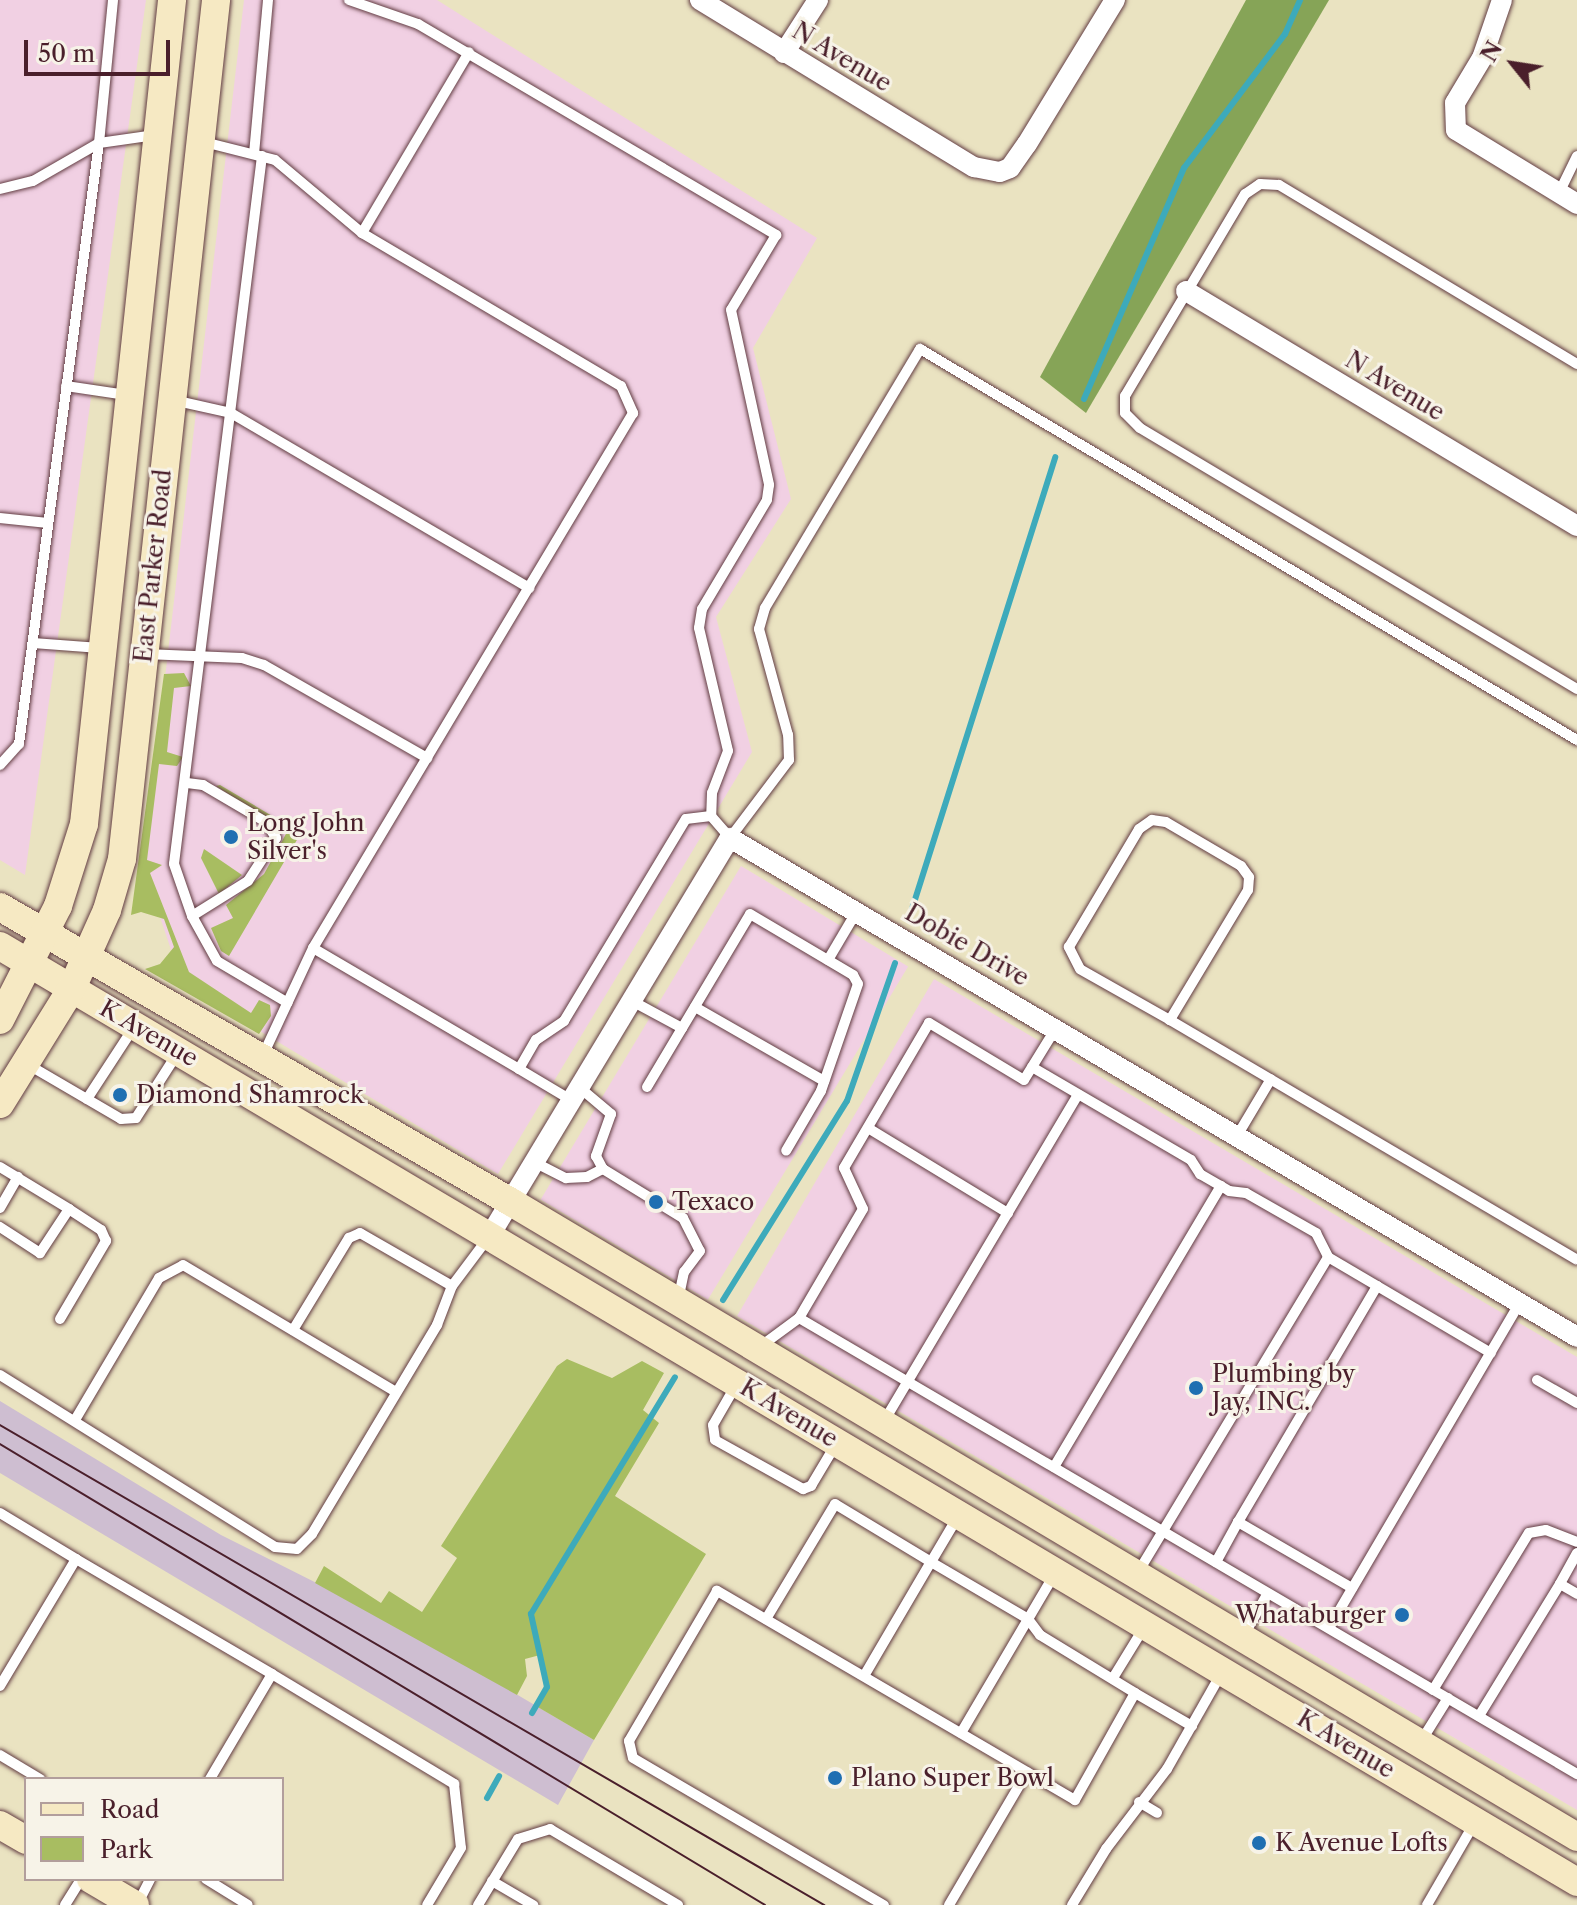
<!DOCTYPE html>
<style>
body{margin:0}
#map{position:relative;width:1577px;height:1905px;overflow:hidden;background:#eae3c1;font-family:"Libre Caslon Text",serif}
div>[style]{position:absolute}
[style*='--x']{left:calc(var(--x)*1px);top:calc(var(--y)*1px);width:calc(var(--w)*1px);rotate:calc(var(--a)*1deg)}
.built>*{inset:0;background:#f1d0e3;transform-origin:0 0}
.industrial>*{inset:0;background:#cebed1}
.green>*{inset:0;background:#a8bd61}
.forest>*{inset:0;background:#86a457}
.stream>*{height:6px;margin:-3px;padding:0 3px;transform-origin:3px;border-radius:3px;background:#3daabb}
.roads{filter:drop-shadow(0 0 2px #623c42) drop-shadow(0 0 2px #623c42)}
.lane>*{height:10px;margin:-5px;padding:0 5px;transform-origin:5px;border-radius:5px;background:#fff}
.street>*{height:20px;margin:-10px;padding:0 10px;transform-origin:10px;border-radius:10px;background:#fff}
.secondary>*{height:28px;margin:-14px;padding:0 14px;transform-origin:14px;border-radius:14px;background:#f6e9c3}
.tram>*{height:2px;margin:-1px;padding:0 1px;transform-origin:1px;border-radius:1px;background:#4a1f2b}
.dots>*{width:22px;height:22px;translate:-50% -50%;box-sizing:border-box;border:4px solid #f7f3e8;border-radius:50%}
span{translate:-50% -50%;white-space:nowrap;text-align:center;line-height:1.15;-webkit-text-stroke:6px #f7f3e8;paint-order:stroke}
.street-label{font-size:24px;color:#4a1f2b}
.poi-label{font-size:24px;color:#4a1f2b}
.left{translate:0 -50%;text-align:left}
.right{translate:-100% -50%;text-align:right}
.legend{position:absolute;left:24px;top:1777px;width:260px;height:104px;box-sizing:border-box;background:#f7f3e8;border:2px solid #b29e9c;margin:0;padding:10px 14px;list-style:none;font-size:24px;color:#4a1f2b}
.legend li{display:flex;align-items:center;gap:16px;height:40px}
.legend b{width:40px;border:2px solid #b29e9c}
.north{position:absolute;left:1473px;top:24px;width:80px;height:80px;-webkit-text-stroke:6px #f7f3e8;paint-order:stroke;rotate:300deg;font-size:22px;font-weight:700;line-height:32px;text-align:center;color:#4a1f2b}
.north::after{content:'';display:block;margin:auto;width:28px;height:36px;background:#4a1f2b;clip-path:polygon(50% 0,100% 100%,50% 72%,0 100%)}
.scale{position:absolute;left:24px;top:40px;width:146px;height:36px;box-sizing:border-box;border:4px solid #4a1f2b;border-top:0;padding-left:10px;font-size:24px;line-height:28px;white-space:nowrap;color:#4a1f2b;-webkit-text-stroke:6px #f7f3e8;paint-order:stroke}
</style>
<div id="map">
<div class="built">
<div style="clip-path:polygon(0 0,146px 0,25px 875px,0 860px)"></div>
<div style="clip-path:polygon(244px 0,437px 0,817px 238px,753px 348px,791px 499px,716px 617px,752px 752px,498px 1174px,183px 985px,143px 867px)"></div>
<div style="left:741px;top:866px;width:195px;height:389px;rotate:31deg"></div>
<div style="clip-path:polygon(934px 979px,1577px 1357px,1577px 1810px,737px 1316px)"></div>
</div>
<div class="industrial">
<div style="clip-path:polygon(0 1401px,221px 1535px,392px 1621px,594px 1740px,558px 1805px,0 1473px)"></div>
</div>
<div class="green">
<div style="clip-path:polygon(184px 673px,191px 686px,174px 688px,167px 752px,183px 757px,177px 766px,159px 764px,147px 860px,162px 865px,150px 873px,189px 972px,251px 1013px,259px 1000px,270px 1005px,271px 1016px,259px 1034px,145px 969px,160px 964px,174px 947px,164px 919px,141px 912px,131px 915px,164px 674px)"></div>
<div style="clip-path:polygon(220px 785px,301px 833px,229px 956px,221px 951px,211px 928px,233px 918px,226px 905px,264px 874px,287px 832px,216px 786px)"></div>
<div style="clip-path:polygon(204px 849px,242px 875px,219px 894px,201px 858px)"></div>
<div style="clip-path:polygon(567px 1359px,612px 1378px,642px 1361px,664px 1373px,643px 1410px,659px 1423px,615px 1496px,706px 1554px,594px 1740px,536px 1706px,546px 1686px,540px 1655px,525px 1659px,527px 1676px,517px 1695px,315px 1583px,324px 1566px,381px 1603px,389px 1591px,422px 1612px,457px 1558px,441px 1546px,557px 1366px)"></div>
</div>
<div class="forest">
<div style="clip-path:polygon(1246px 0,1329px 0,1086px 413px,1040px 377px)"></div>
</div>
<div class="stream">
<div style="--x:1084;--y:399;--w:252;--a:-66.6"></div>
<div style="--x:1184;--y:168;--w:168;--a:-53"></div>
<div style="--x:1285;--y:34;--w:37;--a:-66"></div>
<div style="--x:912;--y:909;--w:474;--a:-72.4"></div>
<div style="--x:723;--y:1300;--w:234;--a:-58.1"></div>
<div style="--x:847;--y:1101;--w:146;--a:-70.8"></div>
<div style="--x:532;--y:1713;--w:30;--a:-60"></div>
<div style="--x:547;--y:1687;--w:75;--a:-102.4"></div>
<div style="--x:531;--y:1614;--w:277;--a:-58.7"></div>
<div style="--x:487;--y:1798;--w:25;--a:-61"></div>
</div>
<div class="roads">
<div class="lane">
<div style="--x:349;--y:0;--w:73;--a:19.2"></div>
<div style="--x:418;--y:24;--w:416;--a:30.5"></div>
<div style="--x:776;--y:235;--w:87;--a:121"></div>
<div style="--x:731;--y:310;--w:179;--a:77.7"></div>
<div style="--x:769;--y:485;--w:15;--a:98"></div>
<div style="--x:767;--y:500;--w:127;--a:120.8"></div>
<div style="--x:702;--y:609;--w:19;--a:99"></div>
<div style="--x:699;--y:628;--w:126;--a:76.7"></div>
<div style="--x:728;--y:751;--w:45;--a:110.9"></div>
<div style="--x:712;--y:793;--w:23;--a:92"></div>
<div style="--x:711;--y:816;--w:29;--a:49"></div>
<div style="--x:730;--y:838;--w:98;--a:-52.9"></div>
<div style="--x:789;--y:760;--w:25;--a:-92"></div>
<div style="--x:788;--y:735;--w:110;--a:-105.3"></div>
<div style="--x:759;--y:629;--w:22;--a:-74"></div>
<div style="--x:765;--y:608;--w:302;--a:-59.1"></div>
<div style="--x:920;--y:349;--w:765;--a:30.76"></div>
<div style="--x:204;--y:142;--w:73;--a:14.2"></div>
<div style="--x:275;--y:160;--w:114;--a:40"></div>
<div style="--x:362;--y:233;--w:301;--a:30.6"></div>
<div style="--x:621;--y:386;--w:30;--a:66"></div>
<div style="--x:633;--y:413;--w:623;--a:120.88"></div>
<div style="--x:313;--y:948;--w:118;--a:115"></div>
<div style="--x:254;--y:154;--w:155;--a:-84.8"></div>
<div style="--x:262;--y:156;--w:713;--a:97.09"></div>
<div style="--x:174;--y:864;--w:55;--a:70.9"></div>
<div style="--x:192;--y:916;--w:51;--a:60.9"></div>
<div style="--x:217;--y:961;--w:82;--a:30.6"></div>
<div style="--x:0;--y:189;--w:34;--a:-14"></div>
<div style="--x:33;--y:181;--w:76;--a:-29.9"></div>
<div style="--x:99;--y:143;--w:144;--a:-84.4"></div>
<div style="--x:1559;--y:193;--w:41;--a:-64.1"></div>
<div style="--x:362;--y:233;--w:210;--a:-59.4"></div>
<div style="--x:1577;--y:364;--w:348;--a:-149"></div>
<div style="--x:1279;--y:185;--w:19;--a:-177"></div>
<div style="--x:1260;--y:184;--w:18;--a:146"></div>
<div style="--x:1245;--y:194;--w:235;--a:120.7"></div>
<div style="--x:1125;--y:396;--w:17;--a:90"></div>
<div style="--x:1125;--y:413;--w:21;--a:45"></div>
<div style="--x:1140;--y:428;--w:509;--a:30.85"></div>
<div style="--x:66;--y:386;--w:61;--a:8.5"></div>
<div style="--x:173;--y:400;--w:59;--a:12.6"></div>
<div style="--x:231;--y:413;--w:346;--a:30.4"></div>
<div style="--x:0;--y:518;--w:48;--a:5.9"></div>
<div style="--x:33;--y:643;--w:67;--a:4.3"></div>
<div style="--x:145;--y:654;--w:97;--a:2.4"></div>
<div style="--x:242;--y:658;--w:23;--a:18"></div>
<div style="--x:264;--y:665;--w:188;--a:29.7"></div>
<div style="--x:0;--y:765;--w:28;--a:-48"></div>
<div style="--x:19;--y:744;--w:606;--a:-82.42"></div>
<div style="--x:99;--y:143;--w:57;--a:-8.1"></div>
<div style="--x:187;--y:783;--w:16;--a:7"></div>
<div style="--x:203;--y:785;--w:73;--a:30.4"></div>
<div style="--x:266;--y:822;--w:19;--a:58"></div>
<div style="--x:276;--y:838;--w:51;--a:123.1"></div>
<div style="--x:248;--y:881;--w:66;--a:148"></div>
<div style="--x:1152;--y:820;--w:14;--a:8"></div>
<div style="--x:1166;--y:822;--w:87;--a:30.4"></div>
<div style="--x:1241;--y:866;--w:14;--a:54"></div>
<div style="--x:1249;--y:877;--w:13;--a:94"></div>
<div style="--x:1248;--y:890;--w:152;--a:121"></div>
<div style="--x:1170;--y:1020;--w:103;--a:-150.5"></div>
<div style="--x:1080;--y:969;--w:25;--a:-117"></div>
<div style="--x:1069;--y:947;--w:137;--a:-59.3"></div>
<div style="--x:1139;--y:829;--w:16;--a:-35"></div>
<div style="--x:313;--y:948;--w:239;--a:30.4"></div>
<div style="--x:519;--y:1069;--w:34;--a:-60"></div>
<div style="--x:536;--y:1040;--w:34;--a:-34"></div>
<div style="--x:564;--y:1021;--w:236;--a:-58.9"></div>
<div style="--x:686;--y:819;--w:25;--a:-7"></div>
<div style="--x:828;--y:960;--w:57;--a:-59.4"></div>
<div style="--x:632;--y:1001;--w:57;--a:28.4"></div>
<div style="--x:695;--y:1007;--w:149;--a:29.8"></div>
<div style="--x:1170;--y:1020;--w:472;--a:30.5"></div>
<div style="--x:1056;--y:1028;--w:61;--a:121.6"></div>
<div style="--x:1024;--y:1080;--w:111;--a:-149"></div>
<div style="--x:929;--y:1023;--w:168;--a:120.4"></div>
<div style="--x:844;--y:1168;--w:45;--a:65.1"></div>
<div style="--x:863;--y:1209;--w:126;--a:120.4"></div>
<div style="--x:799;--y:1318;--w:902;--a:30.38"></div>
<div style="--x:27;--y:1064;--w:109;--a:30.3"></div>
<div style="--x:121;--y:1119;--w:15;--a:-4"></div>
<div style="--x:136;--y:1118;--w:76;--a:-57.4"></div>
<div style="--x:1032;--y:1067;--w:184;--a:30.3"></div>
<div style="--x:1191;--y:1160;--w:17;--a:57"></div>
<div style="--x:1200;--y:1174;--w:34;--a:30"></div>
<div style="--x:1229;--y:1191;--w:17;--a:7"></div>
<div style="--x:1246;--y:1193;--w:81;--a:29.7"></div>
<div style="--x:1316;--y:1233;--w:27;--a:63"></div>
<div style="--x:1328;--y:1257;--w:189;--a:30.5"></div>
<div style="--x:519;--y:1069;--w:61;--a:30.8"></div>
<div style="--x:579;--y:1087;--w:42;--a:40.2"></div>
<div style="--x:611;--y:1114;--w:45;--a:109.7"></div>
<div style="--x:596;--y:1156;--w:15;--a:62"></div>
<div style="--x:603;--y:1169;--w:94;--a:31.5"></div>
<div style="--x:683;--y:1218;--w:37;--a:63"></div>
<div style="--x:700;--y:1251;--w:26;--a:127"></div>
<div style="--x:684;--y:1272;--w:29;--a:102"></div>
<div style="--x:647;--y:1087;--w:201;--a:-59.2"></div>
<div style="--x:750;--y:914;--w:120;--a:30.6"></div>
<div style="--x:853;--y:975;--w:10;--a:61"></div>
<div style="--x:858;--y:984;--w:113;--a:109.1"></div>
<div style="--x:821;--y:1091;--w:69;--a:120.3"></div>
<div style="--x:87;--y:1099;--w:86;--a:-56.9"></div>
<div style="--x:868;--y:1128;--w:164;--a:31.3"></div>
<div style="--x:1237;--y:1136;--w:66;--a:-59.2"></div>
<div style="--x:534;--y:1162;--w:36;--a:27"></div>
<div style="--x:566;--y:1178;--w:21;--a:-3"></div>
<div style="--x:587;--y:1177;--w:18;--a:-27"></div>
<div style="--x:0;--y:1167;--w:81;--a:31.3"></div>
<div style="--x:69;--y:1209;--w:53;--a:123.4"></div>
<div style="--x:40;--y:1253;--w:48;--a:-147"></div>
<div style="--x:0;--y:1208;--w:36;--a:-60"></div>
<div style="--x:60;--y:1319;--w:91;--a:-59.5"></div>
<div style="--x:106;--y:1241;--w:12;--a:-114"></div>
<div style="--x:101;--y:1230;--w:38;--a:-147"></div>
<div style="--x:293;--y:1330;--w:108;--a:-58.7"></div>
<div style="--x:349;--y:1238;--w:12;--a:-24"></div>
<div style="--x:360;--y:1233;--w:106;--a:29.9"></div>
<div style="--x:761;--y:1346;--w:47;--a:-36.4"></div>
<div style="--x:0;--y:1375;--w:324;--a:32"></div>
<div style="--x:275;--y:1547;--w:22;--a:5"></div>
<div style="--x:297;--y:1549;--w:21;--a:-45"></div>
<div style="--x:312;--y:1534;--w:244;--a:-59.1"></div>
<div style="--x:437;--y:1325;--w:42;--a:-69"></div>
<div style="--x:452;--y:1286;--w:60;--a:-53.1"></div>
<div style="--x:1537;--y:1380;--w:46;--a:29.9"></div>
<div style="--x:736;--y:1385;--w:46;--a:119.9"></div>
<div style="--x:713;--y:1425;--w:15;--a:82"></div>
<div style="--x:715;--y:1440;--w:101;--a:29.1"></div>
<div style="--x:803;--y:1489;--w:9;--a:-21"></div>
<div style="--x:811;--y:1486;--w:49;--a:-59.2"></div>
<div style="--x:75;--y:1420;--w:165;--a:-59.4"></div>
<div style="--x:159;--y:1278;--w:27;--a:-28"></div>
<div style="--x:183;--y:1265;--w:248;--a:30.8"></div>
<div style="--x:883;--y:1423;--w:382;--a:-59.3"></div>
<div style="--x:1054;--y:1467;--w:327;--a:-59.3"></div>
<div style="--x:0;--y:1513;--w:89;--a:31.2"></div>
<div style="--x:1577;--y:1553;--w:35;--a:119"></div>
<div style="--x:1560;--y:1584;--w:20;--a:30"></div>
<div style="--x:1216;--y:1562;--w:46;--a:-61.2"></div>
<div style="--x:1137;--y:1574;--w:370;--a:-58.9"></div>
<div style="--x:1352;--y:1588;--w:132;--a:-149.9"></div>
<div style="--x:1238;--y:1522;--w:274;--a:-59.5"></div>
<div style="--x:766;--y:1619;--w:134;--a:-59"></div>
<div style="--x:835;--y:1504;--w:112;--a:31.1"></div>
<div style="--x:931;--y:1562;--w:51;--a:-59.4"></div>
<div style="--x:1329;--y:1628;--w:377;--a:-59.6"></div>
<div style="--x:1244;--y:1635;--w:48;--a:-60.3"></div>
<div style="--x:272;--y:1674;--w:213;--a:31.1"></div>
<div style="--x:454;--y:1784;--w:64;--a:83.8"></div>
<div style="--x:461;--y:1848;--w:66;--a:120.8"></div>
<div style="--x:864;--y:1676;--w:132;--a:-59.6"></div>
<div style="--x:931;--y:1562;--w:113;--a:30.4"></div>
<div style="--x:1028;--y:1619;--w:20;--a:53"></div>
<div style="--x:1040;--y:1635;--w:111;--a:31.4"></div>
<div style="--x:1135;--y:1693;--w:123;--a:119.3"></div>
<div style="--x:1075;--y:1800;--w:415;--a:-149.7"></div>
<div style="--x:717;--y:1591;--w:174;--a:120.4"></div>
<div style="--x:629;--y:1741;--w:17;--a:77"></div>
<div style="--x:633;--y:1758;--w:291;--a:30.4"></div>
<div style="--x:1113;--y:1678;--w:57;--a:-58.5"></div>
<div style="--x:0;--y:1686;--w:148;--a:-59.1"></div>
<div style="--x:76;--y:1559;--w:227;--a:30.4"></div>
<div style="--x:272;--y:1674;--w:122;--a:120.6"></div>
<div style="--x:1433;--y:1690;--w:184;--a:-58.6"></div>
<div style="--x:1529;--y:1533;--w:17;--a:-10"></div>
<div style="--x:1546;--y:1530;--w:33;--a:21"></div>
<div style="--x:1135;--y:1693;--w:66;--a:30.1"></div>
<div style="--x:1479;--y:1716;--w:155;--a:-58.5"></div>
<div style="--x:961;--y:1733;--w:183;--a:-59.5"></div>
<div style="--x:1420;--y:1743;--w:53;--a:-58.1"></div>
<div style="--x:0;--y:1755;--w:47;--a:31"></div>
<div style="--x:1139;--y:1802;--w:21;--a:31"></div>
<div style="--x:206;--y:1879;--w:49;--a:31.8"></div>
<div style="--x:492;--y:1881;--w:48;--a:30.3"></div>
<div style="--x:138;--y:1903;--w:27;--a:-63"></div>
<div style="--x:65;--y:1905;--w:31;--a:-58"></div>
<div style="--x:478;--y:1905;--w:77;--a:-58.8"></div>
<div style="--x:518;--y:1839;--w:34;--a:-17"></div>
<div style="--x:550;--y:1829;--w:149;--a:30.7"></div>
<div style="--x:949;--y:1905;--w:154;--a:-59.6"></div>
<div style="--x:1072;--y:1905;--w:66;--a:-58.7"></div>
<div style="--x:1106;--y:1849;--w:101;--a:-52.7"></div>
<div style="--x:1167;--y:1769;--w:112;--a:-60.4"></div>
<div style="--x:1427;--y:1905;--w:94;--a:-59.9"></div>
</div>
<div class="street">
<div style="--x:700;--y:0;--w:321;--a:31.4"></div>
<div style="--x:974;--y:167;--w:26;--a:11"></div>
<div style="--x:1000;--y:172;--w:11;--a:-22"></div>
<div style="--x:1010;--y:168;--w:29;--a:-55"></div>
<div style="--x:1027;--y:144;--w:169;--a:-58.6"></div>
<div style="--x:1502;--y:0;--w:61;--a:109"></div>
<div style="--x:1482;--y:58;--w:52;--a:121"></div>
<div style="--x:1455;--y:103;--w:27;--a:88"></div>
<div style="--x:1456;--y:130;--w:142;--a:31.4"></div>
<div style="--x:784;--y:53;--w:63;--a:-57.3"></div>
<div style="--x:1186;--y:291;--w:456;--a:31"></div>
<div style="--x:489;--y:1237;--w:466;--a:-58.9"></div>
<div style="--x:730;--y:838;--w:983;--a:30.5"></div>
</div>
<div class="secondary">
<div style="--x:0;--y:907;--w:590;--a:30"></div>
<div style="--x:511;--y:1202;--w:1241;--a:30.78"></div>
<div style="--x:0;--y:946;--w:1834;--a:30.69"></div>
<div style="--x:0;--y:1020;--w:128;--a:-63"></div>
<div style="--x:58;--y:906;--w:86;--a:-72.4"></div>
<div style="--x:84;--y:824;--w:829;--a:-83.9"></div>
<div style="--x:0;--y:1104;--w:137;--a:-58.2"></div>
<div style="--x:72;--y:988;--w:85;--a:-65.8"></div>
<div style="--x:107;--y:910;--w:53;--a:-73.6"></div>
<div style="--x:122;--y:859;--w:864;--a:-83.75"></div>
<div style="--x:0;--y:1825;--w:30;--a:30"></div>
<div style="--x:91;--y:1879;--w:51;--a:30.6"></div>
</div>
</div>
<div class="tram">
<div style="--x:0;--y:1425;--w:954;--a:30.22"></div>
<div style="--x:0;--y:1444;--w:893;--a:31.07"></div>
</div>
<div class="dots">
<div style="left:231px;top:837px;background:#1f6fb2"></div>
<div style="left:120px;top:1095px;background:#1f6fb2"></div>
<div style="left:656px;top:1202px;background:#1f6fb2"></div>
<div style="left:1196px;top:1388px;background:#1f6fb2"></div>
<div style="left:1402px;top:1615px;background:#1f6fb2"></div>
<div style="left:835px;top:1778px;background:#1f6fb2"></div>
<div style="left:1259px;top:1843px;background:#1f6fb2"></div>
</div>
<div class="street-label">
<span style="left:842px;top:57px;rotate:31deg">N Avenue</span>
<span style="left:1395px;top:386px;rotate:31deg">N Avenue</span>
<span style="left:153px;top:566px;rotate:-84deg">East Parker Road</span>
<span style="left:967px;top:945px;rotate:30deg">Dobie Drive</span>
<span style="left:149px;top:1033px;rotate:30deg">K Avenue</span>
<span style="left:789px;top:1413px;rotate:31deg">K Avenue</span>
<span style="left:1346px;top:1744px;rotate:31deg">K Avenue</span>
</div>
<div class="poi-label">
<span class="left" style="left:247px;top:837px">Long John<br>Silver's</span>
<span class="left" style="left:136px;top:1095px">Diamond Shamrock</span>
<span class="left" style="left:672px;top:1202px">Texaco</span>
<span class="left" style="left:1212px;top:1388px">Plumbing by<br>Jay, INC.</span>
<span class="right" style="left:1386px;top:1615px">Whataburger</span>
<span class="left" style="left:851px;top:1778px">Plano Super Bowl</span>
<span class="left" style="left:1275px;top:1843px">K Avenue Lofts</span>
</div>
<ul class="legend">
<li><b style="height:10px;background:#f6e9c3"></b>Road</li>
<li><b style="height:22px;background:#a8bd61"></b>Park</li>
</ul>
<div class="north">N</div>
<div class="scale">50 m</div>
</div>
